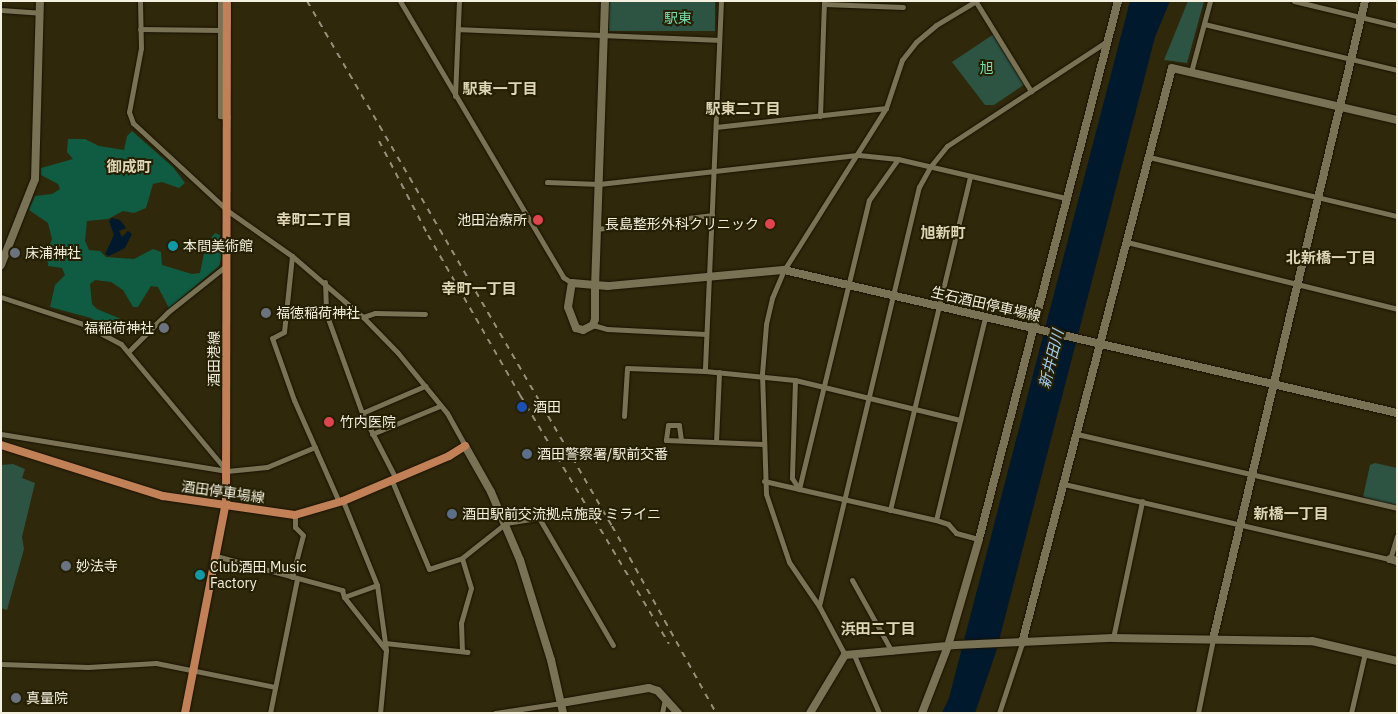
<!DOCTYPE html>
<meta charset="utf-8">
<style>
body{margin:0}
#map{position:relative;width:1398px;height:714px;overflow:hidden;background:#2f280b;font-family:"IBM Plex Sans","Noto Sans JP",sans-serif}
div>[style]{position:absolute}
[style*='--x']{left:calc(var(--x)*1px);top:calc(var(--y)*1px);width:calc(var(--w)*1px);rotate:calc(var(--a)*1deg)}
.green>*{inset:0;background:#2d5343;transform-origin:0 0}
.forest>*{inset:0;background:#0f5c42}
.water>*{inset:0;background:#00192c}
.roads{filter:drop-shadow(0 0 1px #171100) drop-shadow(0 0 1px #171100)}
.street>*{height:5px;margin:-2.5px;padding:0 2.5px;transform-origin:2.5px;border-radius:2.5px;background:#797254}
.secondary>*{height:8px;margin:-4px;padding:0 4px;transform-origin:4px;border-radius:4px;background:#797254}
.primary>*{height:8px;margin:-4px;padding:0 4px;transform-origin:4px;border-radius:4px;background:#c28057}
.rail>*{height:2px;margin-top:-1px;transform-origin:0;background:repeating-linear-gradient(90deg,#959079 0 6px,transparent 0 12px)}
.dots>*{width:14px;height:14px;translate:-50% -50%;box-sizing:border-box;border:2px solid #251f03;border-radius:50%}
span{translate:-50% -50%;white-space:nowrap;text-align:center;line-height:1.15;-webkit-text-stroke:4px #251f03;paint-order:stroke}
.park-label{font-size:14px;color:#78dcb1}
.poi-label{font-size:14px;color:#f4f1e0}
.right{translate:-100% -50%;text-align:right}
.left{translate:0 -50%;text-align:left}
.street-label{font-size:14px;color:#f4f1e0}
.neighbourhood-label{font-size:15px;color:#ded6b5;font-weight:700}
.water-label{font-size:15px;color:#a2cff2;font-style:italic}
.frame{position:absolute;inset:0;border:2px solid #f4f1e0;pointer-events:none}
</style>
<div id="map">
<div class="green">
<div style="left:609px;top:1px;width:106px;height:30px"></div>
<div style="clip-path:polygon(1188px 1px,1204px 1px,1187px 63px,1164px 60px)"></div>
<div style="clip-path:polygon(994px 34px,1025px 84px,994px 105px,985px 105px,952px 62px)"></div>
<div style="clip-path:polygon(1375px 463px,1397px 468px,1397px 507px,1363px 497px,1370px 465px)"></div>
<div style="clip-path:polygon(13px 464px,25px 469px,22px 478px,35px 483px,22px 537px,24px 549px,7px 610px,1px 608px,1px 465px)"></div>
</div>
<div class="forest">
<div style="clip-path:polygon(132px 131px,173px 167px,185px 183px,179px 188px,162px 182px,153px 184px,146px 208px,134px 213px,123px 211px,108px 219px,87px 221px,85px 241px,89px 250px,100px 251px,106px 257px,134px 259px,153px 249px,161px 252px,162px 265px,192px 274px,200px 273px,206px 244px,215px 233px,220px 235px,221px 259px,219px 266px,169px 308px,158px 287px,151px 286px,138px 307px,133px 307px,123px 290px,111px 282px,95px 280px,90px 284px,92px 304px,97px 309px,121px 319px,122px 323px,116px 334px,91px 318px,50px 307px,55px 285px,65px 275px,62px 268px,48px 266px,47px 253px,52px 239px,48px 223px,29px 210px,35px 196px,52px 194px,60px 189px,58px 184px,41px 175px,41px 168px,73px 159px,67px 152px,68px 139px,85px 139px,99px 146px,124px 150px,127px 136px)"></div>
</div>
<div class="water">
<div style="clip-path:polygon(1130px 1px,1170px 1px,1155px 37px,996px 652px,975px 713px,942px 713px,949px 698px)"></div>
<div style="clip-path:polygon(112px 218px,120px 220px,126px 228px,119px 231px,122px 237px,128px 231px,132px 234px,125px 248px,109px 256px,105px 254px,114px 235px,109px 221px)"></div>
</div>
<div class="roads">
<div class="street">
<div style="--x:140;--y:1;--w:47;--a:88.8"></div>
<div style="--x:141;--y:48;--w:65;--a:100.6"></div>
<div style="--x:129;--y:112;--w:12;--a:70"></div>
<div style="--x:133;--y:123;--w:129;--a:42.8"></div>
<div style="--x:228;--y:211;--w:78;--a:35.1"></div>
<div style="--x:292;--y:256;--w:94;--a:40.7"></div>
<div style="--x:363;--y:317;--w:50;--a:45.8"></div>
<div style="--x:398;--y:353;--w:77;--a:50.8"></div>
<div style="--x:447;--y:413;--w:38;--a:61"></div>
<div style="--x:220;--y:1;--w:115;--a:90"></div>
<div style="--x:220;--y:116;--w:8;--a:7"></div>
<div style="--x:400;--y:1;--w:321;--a:59.4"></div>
<div style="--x:563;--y:277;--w:11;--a:34"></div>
<div style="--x:721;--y:1;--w:370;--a:92.5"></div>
<div style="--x:705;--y:371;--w:90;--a:5.7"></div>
<div style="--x:795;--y:380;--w:170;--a:13.6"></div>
<div style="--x:1294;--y:1;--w:106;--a:13.6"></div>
<div style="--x:976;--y:2;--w:105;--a:58.3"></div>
<div style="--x:824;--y:4;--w:79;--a:2.2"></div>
<div style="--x:1;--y:10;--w:39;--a:4"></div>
<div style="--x:1204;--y:24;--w:198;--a:13.4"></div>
<div style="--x:140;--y:29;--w:81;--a:0.7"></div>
<div style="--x:458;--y:29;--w:261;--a:2.4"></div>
<div style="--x:1191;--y:72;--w:73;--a:-75"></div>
<div style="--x:455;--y:96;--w:95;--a:-87.6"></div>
<div style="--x:820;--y:116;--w:115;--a:-88"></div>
<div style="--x:716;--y:127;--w:171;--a:-6.4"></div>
<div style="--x:1149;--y:157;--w:255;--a:13.4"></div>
<div style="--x:547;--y:182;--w:52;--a:2.2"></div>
<div style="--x:599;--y:184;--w:262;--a:-6.4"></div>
<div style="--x:859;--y:155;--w:39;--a:6"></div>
<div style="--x:898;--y:159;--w:171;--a:13.1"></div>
<div style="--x:597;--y:229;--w:116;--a:-6.9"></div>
<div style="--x:1127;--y:242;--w:278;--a:13.9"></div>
<div style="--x:292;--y:256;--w:76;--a:96"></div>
<div style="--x:284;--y:332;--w:13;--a:153"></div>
<div style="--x:272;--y:338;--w:66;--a:70.5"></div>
<div style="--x:294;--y:400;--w:111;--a:66.2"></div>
<div style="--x:325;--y:282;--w:31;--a:88"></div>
<div style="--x:326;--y:313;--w:106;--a:70.2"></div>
<div style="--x:362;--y:413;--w:74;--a:62.7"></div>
<div style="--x:1;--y:297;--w:86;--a:18.2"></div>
<div style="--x:83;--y:324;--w:43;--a:27.8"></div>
<div style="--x:121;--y:344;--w:165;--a:50.2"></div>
<div style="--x:363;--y:317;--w:13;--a:-18"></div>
<div style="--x:375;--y:313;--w:50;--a:1.1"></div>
<div style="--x:593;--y:325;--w:15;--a:16"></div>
<div style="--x:607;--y:329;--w:99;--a:2.9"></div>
<div style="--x:129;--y:351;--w:55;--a:-45"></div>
<div style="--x:168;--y:312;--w:75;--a:-38.5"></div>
<div style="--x:795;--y:380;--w:98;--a:91.8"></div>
<div style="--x:792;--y:478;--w:13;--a:58"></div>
<div style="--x:799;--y:489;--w:297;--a:-76.4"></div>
<div style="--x:869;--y:200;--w:50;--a:-54.7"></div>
<div style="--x:362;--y:413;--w:69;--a:-23.2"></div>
<div style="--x:624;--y:416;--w:48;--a:-86.4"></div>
<div style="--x:627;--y:368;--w:78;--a:2.2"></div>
<div style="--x:1;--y:434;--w:229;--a:9.3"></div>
<div style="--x:227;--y:471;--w:40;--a:-5.7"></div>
<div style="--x:267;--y:467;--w:52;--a:-22.6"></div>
<div style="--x:372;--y:434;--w:74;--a:-22.4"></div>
<div style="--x:1077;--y:434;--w:328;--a:13"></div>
<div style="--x:681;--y:440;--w:15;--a:-98"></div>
<div style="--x:679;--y:425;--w:11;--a:180"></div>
<div style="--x:668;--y:425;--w:15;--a:98"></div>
<div style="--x:666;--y:440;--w:97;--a:2.4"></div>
<div style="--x:716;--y:442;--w:70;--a:-87.5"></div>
<div style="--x:392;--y:481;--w:95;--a:67.2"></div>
<div style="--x:429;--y:569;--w:35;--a:-18"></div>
<div style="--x:462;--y:558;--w:56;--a:-38.5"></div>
<div style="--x:506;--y:523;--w:33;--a:-9"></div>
<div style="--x:539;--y:518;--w:147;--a:59.8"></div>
<div style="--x:764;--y:481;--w:176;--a:12.8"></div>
<div style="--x:936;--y:520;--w:13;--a:18"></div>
<div style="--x:948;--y:524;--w:12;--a:48"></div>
<div style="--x:956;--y:533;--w:24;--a:15"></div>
<div style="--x:1064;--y:484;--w:335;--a:13"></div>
<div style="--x:1390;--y:559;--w:24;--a:-73"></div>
<div style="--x:343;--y:501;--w:91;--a:68"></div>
<div style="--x:377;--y:585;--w:66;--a:82.1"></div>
<div style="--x:386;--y:650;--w:63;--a:95.4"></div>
<div style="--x:890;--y:510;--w:343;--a:-76.5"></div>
<div style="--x:936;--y:520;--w:209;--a:-76.4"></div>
<div style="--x:216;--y:556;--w:131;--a:15.1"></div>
<div style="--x:342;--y:590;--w:7;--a:74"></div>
<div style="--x:344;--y:597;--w:35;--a:-20"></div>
<div style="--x:292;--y:577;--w:43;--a:-75.3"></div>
<div style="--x:303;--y:535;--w:11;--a:-135"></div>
<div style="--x:295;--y:527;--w:12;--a:-90"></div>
<div style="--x:852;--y:580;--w:82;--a:60.9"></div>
<div style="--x:344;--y:597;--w:66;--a:51.7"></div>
<div style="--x:819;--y:606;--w:431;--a:-76.6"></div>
<div style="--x:919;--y:187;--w:23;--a:-61"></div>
<div style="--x:930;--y:167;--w:27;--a:-51"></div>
<div style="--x:947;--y:146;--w:190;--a:-33.2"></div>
<div style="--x:1113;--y:638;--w:140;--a:-78"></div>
<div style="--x:385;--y:643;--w:83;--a:6.2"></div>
<div style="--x:462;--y:651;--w:28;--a:-92"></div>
<div style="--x:461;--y:623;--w:36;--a:-74"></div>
<div style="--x:471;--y:588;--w:31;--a:-107"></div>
<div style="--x:845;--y:655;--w:55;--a:-118"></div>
<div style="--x:819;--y:606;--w:53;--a:-124.3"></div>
<div style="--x:789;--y:562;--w:72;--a:-108.7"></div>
<div style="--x:766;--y:494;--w:120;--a:-91.9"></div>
<div style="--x:762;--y:374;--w:50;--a:-85.4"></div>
<div style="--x:766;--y:324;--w:27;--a:-77"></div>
<div style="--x:772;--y:298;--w:30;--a:-67"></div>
<div style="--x:784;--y:270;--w:191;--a:-57.8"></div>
<div style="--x:886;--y:108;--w:51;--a:-71.6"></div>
<div style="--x:902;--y:60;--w:23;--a:-52"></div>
<div style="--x:916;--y:42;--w:26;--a:-40"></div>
<div style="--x:936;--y:25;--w:47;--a:-31"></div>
<div style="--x:854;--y:655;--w:63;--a:66.7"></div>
<div style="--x:1;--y:664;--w:87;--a:2"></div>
<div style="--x:88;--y:667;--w:68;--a:-3.4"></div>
<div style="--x:156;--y:663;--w:121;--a:11.4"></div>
<div style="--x:270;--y:713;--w:137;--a:-78.6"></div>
<div style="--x:495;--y:713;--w:67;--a:-8.6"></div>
<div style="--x:662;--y:713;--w:14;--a:-78"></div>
<div style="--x:999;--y:713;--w:74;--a:-71.8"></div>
<div style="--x:1198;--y:713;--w:76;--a:-78.5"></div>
<div style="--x:1351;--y:713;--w:62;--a:-76.9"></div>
</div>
<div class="secondary">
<div style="--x:605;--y:1;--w:284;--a:92"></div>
<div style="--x:595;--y:285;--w:34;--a:90"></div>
<div style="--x:595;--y:319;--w:6;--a:108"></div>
<div style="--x:593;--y:325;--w:11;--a:153"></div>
<div style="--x:583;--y:330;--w:7;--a:-164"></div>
<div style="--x:576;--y:328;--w:22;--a:-111"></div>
<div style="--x:568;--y:307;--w:24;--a:-81"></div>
<div style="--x:572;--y:283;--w:23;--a:5"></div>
<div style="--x:595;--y:285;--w:13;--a:4"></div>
<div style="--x:608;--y:286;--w:177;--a:-5.2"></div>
<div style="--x:784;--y:270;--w:629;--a:13.13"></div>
<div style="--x:1;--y:265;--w:92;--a:-68.4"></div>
<div style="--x:35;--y:179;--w:178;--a:-88.4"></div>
<div style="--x:465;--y:446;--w:53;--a:60.5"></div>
<div style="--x:491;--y:492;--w:74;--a:66.9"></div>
<div style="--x:520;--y:560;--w:105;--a:72.8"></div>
<div style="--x:551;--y:660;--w:54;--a:77.2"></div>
<div style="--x:1390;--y:559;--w:7;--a:16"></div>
<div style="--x:1213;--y:639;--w:656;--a:-76.6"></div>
<div style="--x:1022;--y:643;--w:594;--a:-75.38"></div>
<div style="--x:1172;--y:68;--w:231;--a:13"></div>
<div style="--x:561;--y:703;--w:89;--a:-9.7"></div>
<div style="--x:649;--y:688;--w:9;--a:18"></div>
<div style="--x:658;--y:691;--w:30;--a:48"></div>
<div style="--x:810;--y:713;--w:68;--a:-58.9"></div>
<div style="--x:845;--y:655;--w:111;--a:-5.1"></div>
<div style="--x:956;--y:645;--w:157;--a:-2.6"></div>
<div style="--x:1113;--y:638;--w:199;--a:0.9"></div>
<div style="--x:1312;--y:641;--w:87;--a:13.2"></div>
<div style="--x:922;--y:713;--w:72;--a:-68.8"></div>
<div style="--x:948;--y:646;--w:111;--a:-73.8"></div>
<div style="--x:979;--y:539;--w:556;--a:-75.51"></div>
</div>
<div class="primary">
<div style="--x:1;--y:445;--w:170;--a:17.5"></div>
<div style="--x:163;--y:496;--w:133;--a:8.2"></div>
<div style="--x:295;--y:515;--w:50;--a:-16.3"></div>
<div style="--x:343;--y:501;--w:115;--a:-23"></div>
<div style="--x:449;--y:456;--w:19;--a:-32"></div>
<div style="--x:185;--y:713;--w:215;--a:-79"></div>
<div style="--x:226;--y:502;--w:501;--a:-89.89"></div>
</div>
</div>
<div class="rail">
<div style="--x:307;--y:1;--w:607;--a:59.85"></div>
<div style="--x:612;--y:526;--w:214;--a:60.9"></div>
<div style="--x:379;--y:141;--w:106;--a:62.5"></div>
<div style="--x:428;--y:235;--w:185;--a:60.1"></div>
<div style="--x:520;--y:395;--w:290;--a:59.1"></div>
</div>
<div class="dots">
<div style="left:538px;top:220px;background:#e0444e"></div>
<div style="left:770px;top:224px;background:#e0444e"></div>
<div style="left:173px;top:246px;background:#0f9aa8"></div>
<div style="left:15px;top:253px;background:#6b7280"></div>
<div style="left:266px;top:313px;background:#6b7280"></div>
<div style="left:164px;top:328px;background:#6b7280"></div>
<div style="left:522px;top:407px;background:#1a4fb4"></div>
<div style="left:329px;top:422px;background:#e0444e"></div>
<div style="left:527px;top:454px;background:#5c6f8a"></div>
<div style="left:452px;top:514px;background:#5c6f8a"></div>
<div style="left:66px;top:566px;background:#6b7280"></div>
<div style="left:200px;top:575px;background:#0f9aa8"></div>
<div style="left:16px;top:698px;background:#6b7280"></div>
</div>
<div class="park-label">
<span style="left:678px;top:18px">駅東</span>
<span style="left:987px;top:68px">旭</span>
</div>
<div class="poi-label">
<span class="right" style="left:527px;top:220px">池田治療所</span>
<span class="right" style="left:759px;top:224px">長島整形外科クリニック</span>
<span class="left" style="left:183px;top:246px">本間美術館</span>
<span class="left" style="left:25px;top:253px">床浦神社</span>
<span class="left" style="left:276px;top:313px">福徳稲荷神社</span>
<span class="right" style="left:154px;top:328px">福稲荷神社</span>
<span class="left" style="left:533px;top:407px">酒田</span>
<span class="left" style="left:340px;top:422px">竹内医院</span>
<span class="left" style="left:537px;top:454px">酒田警察署/駅前交番</span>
<span class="left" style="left:462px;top:514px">酒田駅前交流拠点施設 ミライニ</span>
<span class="left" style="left:76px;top:566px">妙法寺</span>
<span class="left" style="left:210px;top:575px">Club酒田 Music<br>Factory</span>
<span class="left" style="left:26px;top:698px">真量院</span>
</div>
<div class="street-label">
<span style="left:986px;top:304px;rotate:13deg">生石酒田停車場線</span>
<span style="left:214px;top:359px;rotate:-90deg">酒田港線</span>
<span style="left:223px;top:492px;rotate:8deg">酒田停車場線</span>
</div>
<div class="neighbourhood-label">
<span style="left:500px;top:89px">駅東一丁目</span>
<span style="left:743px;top:109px">駅東二丁目</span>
<span style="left:129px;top:167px">御成町</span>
<span style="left:314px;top:220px">幸町二丁目</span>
<span style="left:943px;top:233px">旭新町</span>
<span style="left:1331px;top:258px">北新橋一丁目</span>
<span style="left:479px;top:289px">幸町一丁目</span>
<span style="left:1291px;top:514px">新橋一丁目</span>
<span style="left:878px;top:629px">浜田二丁目</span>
</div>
<div class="water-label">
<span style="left:1051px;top:359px;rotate:-76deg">新井田川</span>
</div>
<div class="frame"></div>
</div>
